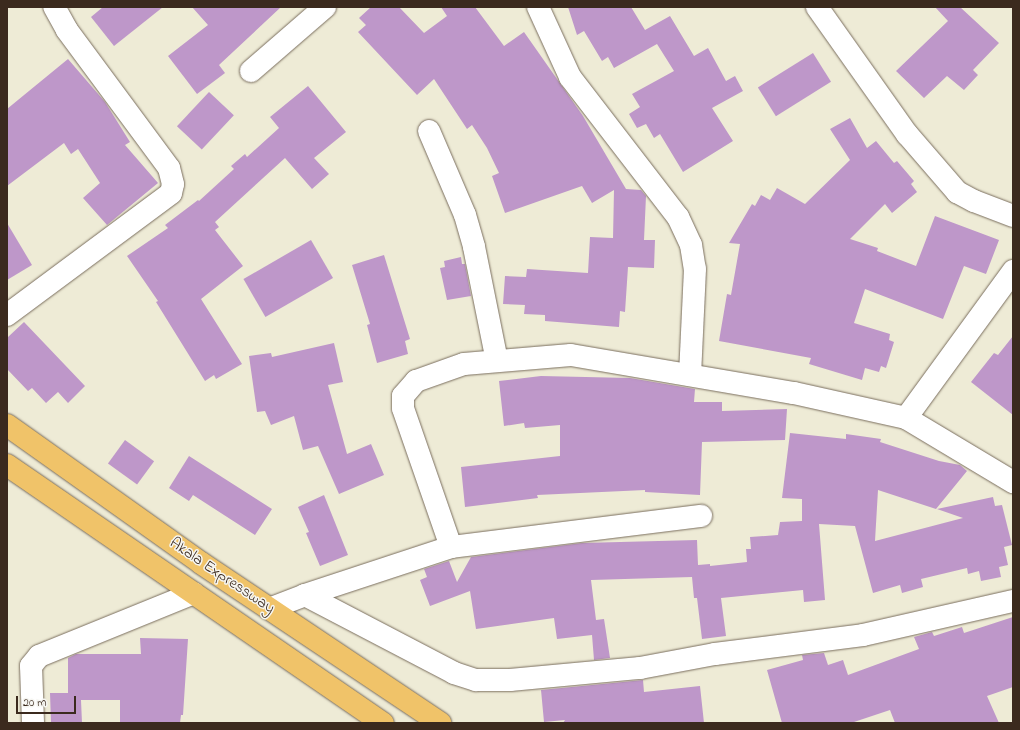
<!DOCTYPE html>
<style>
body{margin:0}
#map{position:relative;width:1020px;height:730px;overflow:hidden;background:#eeebd6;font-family:"Indie Flower",sans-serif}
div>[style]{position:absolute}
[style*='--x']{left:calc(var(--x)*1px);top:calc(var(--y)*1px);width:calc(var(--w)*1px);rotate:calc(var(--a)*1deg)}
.building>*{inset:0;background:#be97c9;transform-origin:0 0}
.roads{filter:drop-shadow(0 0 1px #7a6e5e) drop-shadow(0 0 1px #7a6e5e)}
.street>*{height:22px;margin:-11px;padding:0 11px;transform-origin:11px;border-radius:11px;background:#fff}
.primary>*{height:22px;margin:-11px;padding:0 11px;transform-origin:11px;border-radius:11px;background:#f0c369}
span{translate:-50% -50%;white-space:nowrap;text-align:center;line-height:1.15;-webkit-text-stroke:3px #f6f6f2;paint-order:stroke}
.street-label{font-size:16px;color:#3b2a1e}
.frame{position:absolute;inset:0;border:8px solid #3b2a1e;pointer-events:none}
.scale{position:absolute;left:16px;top:696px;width:60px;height:18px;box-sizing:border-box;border:2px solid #3b2a1e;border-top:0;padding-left:5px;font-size:12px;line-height:14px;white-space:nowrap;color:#3b2a1e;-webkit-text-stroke:3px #f6f6f2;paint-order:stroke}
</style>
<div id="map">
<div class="building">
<div style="clip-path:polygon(103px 7px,163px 7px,114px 46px,91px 17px)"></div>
<div style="clip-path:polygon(192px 7px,281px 7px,219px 65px,225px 73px,197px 94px,168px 56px,208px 25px)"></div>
<div style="clip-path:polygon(371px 7px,399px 7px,424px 33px,447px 16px,441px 7px,475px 7px,504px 46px,524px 32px,583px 116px,626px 189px,641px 190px,646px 196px,644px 240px,655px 240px,654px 268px,628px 267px,625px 312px,620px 311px,619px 327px,545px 321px,545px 315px,524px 314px,525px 305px,503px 304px,505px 276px,526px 277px,527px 269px,588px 273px,590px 237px,613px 238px,614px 190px,592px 203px,582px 186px,505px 213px,492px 176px,499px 173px,487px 148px,472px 125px,467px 129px,434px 79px,417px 95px,358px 32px,366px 25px,359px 18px)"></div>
<div style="clip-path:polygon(568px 7px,631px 7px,645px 30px,670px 16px,694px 56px,708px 48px,726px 81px,735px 76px,743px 91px,712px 108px,733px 141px,683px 172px,660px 134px,654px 138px,646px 124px,637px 128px,629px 114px,640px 107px,632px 94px,674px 71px,657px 44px,614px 68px,608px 57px,602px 61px,584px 31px,577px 35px)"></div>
<div style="clip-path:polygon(935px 7px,960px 7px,999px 43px,973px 70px,978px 75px,964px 90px,947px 76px,924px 98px,896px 71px,948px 21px)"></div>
<div style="left:813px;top:53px;width:34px;height:65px;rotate:58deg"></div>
<div style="clip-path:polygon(68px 59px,105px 102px,130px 142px,125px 145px,158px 183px,107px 225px,83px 198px,100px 183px,78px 149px,71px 154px,64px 143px,7px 186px,7px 109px)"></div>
<div style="clip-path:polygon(308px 86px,346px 132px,314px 158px,329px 174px,312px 189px,285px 158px,215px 222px,219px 227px,215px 230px,243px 266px,201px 299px,242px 364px,216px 379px,214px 375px,205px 381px,156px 302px,158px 301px,127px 256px,168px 228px,165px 225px,198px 200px,199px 201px,234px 169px,231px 166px,245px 154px,247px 157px,279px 128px,270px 117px)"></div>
<div style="left:209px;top:92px;width:34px;height:47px;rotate:43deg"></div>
<div style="clip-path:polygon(850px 118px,867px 148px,876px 141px,894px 163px,897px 161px,914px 181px,911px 184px,917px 192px,892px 213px,885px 204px,850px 239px,878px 248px,877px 251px,916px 266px,935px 216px,999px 240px,986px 274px,964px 266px,943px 319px,865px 289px,854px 323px,890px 334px,889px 340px,894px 342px,886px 368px,881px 366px,879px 372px,865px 368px,862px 380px,809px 364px,811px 358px,719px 341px,727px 294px,731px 295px,740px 244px,729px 243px,752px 204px,755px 206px,761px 195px,770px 200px,777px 188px,805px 204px,850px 160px,830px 129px)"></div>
<div style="clip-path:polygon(7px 223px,32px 265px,7px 280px)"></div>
<div style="left:311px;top:240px;width:44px;height:78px;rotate:60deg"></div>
<div style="clip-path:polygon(384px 255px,410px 339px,405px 341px,408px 354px,377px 363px,367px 325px,370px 324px,352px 265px)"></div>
<div style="clip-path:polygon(461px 257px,462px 264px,465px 264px,471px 296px,447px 300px,440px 268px,445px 267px,444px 261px)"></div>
<div style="clip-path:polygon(24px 322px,85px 386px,68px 403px,58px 392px,46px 403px,32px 388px,28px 391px,7px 369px,7px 338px)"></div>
<div style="clip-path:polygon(1013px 336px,1013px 415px,971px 382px,994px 353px,998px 355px)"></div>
<div style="clip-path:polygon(334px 343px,343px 382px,328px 385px,347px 454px,371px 444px,384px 475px,339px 494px,318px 446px,303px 450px,294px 416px,271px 425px,265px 411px,257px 412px,249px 356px,271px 353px,272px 357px)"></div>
<div style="clip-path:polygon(541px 376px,630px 378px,695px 389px,694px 402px,722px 402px,722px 411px,787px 409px,785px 440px,702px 442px,700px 495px,645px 492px,645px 490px,537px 495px,538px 498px,465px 507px,461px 467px,560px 456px,560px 425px,525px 428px,524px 423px,504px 426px,499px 381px)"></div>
<div style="clip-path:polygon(790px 433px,846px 439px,846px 434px,881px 439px,880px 442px,939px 461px,960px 465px,967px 471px,936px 509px,878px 490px,875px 541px,963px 518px,937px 509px,993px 497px,995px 506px,1002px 505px,1012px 545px,1004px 547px,1008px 565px,999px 567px,1001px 577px,981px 581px,979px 571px,968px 574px,967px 568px,921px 579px,923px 587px,902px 593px,900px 585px,873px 593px,855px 526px,819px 524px,825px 600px,804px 602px,803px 590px,721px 598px,726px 636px,702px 639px,697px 598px,694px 598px,692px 577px,591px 580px,596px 620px,604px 619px,610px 658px,594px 660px,592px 635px,557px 639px,554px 618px,476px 629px,470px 591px,430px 606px,420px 580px,427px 577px,424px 569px,449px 561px,457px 582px,471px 557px,582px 543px,697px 540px,698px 565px,710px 564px,710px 566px,747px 562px,746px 549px,751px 549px,750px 537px,778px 535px,780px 522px,802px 521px,802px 499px,782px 498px)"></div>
<div style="left:125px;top:440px;width:36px;height:29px;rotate:36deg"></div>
<div style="clip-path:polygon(189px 456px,272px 509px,255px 535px,193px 495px,189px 501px,169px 488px)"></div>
<div style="clip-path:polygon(324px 495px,348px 555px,320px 566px,306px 533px,309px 532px,298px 507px)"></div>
<div style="clip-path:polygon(1013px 617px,1013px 687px,987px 696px,999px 723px,895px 723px,890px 710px,851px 723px,782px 723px,767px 670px,803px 660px,802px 655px,824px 653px,828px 665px,843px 660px,848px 675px,919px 649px,914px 637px,932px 632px,934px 636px,962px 627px,964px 633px)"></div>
<div style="clip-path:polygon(140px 638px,188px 639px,183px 715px,181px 715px,180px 723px,120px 723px,120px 700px,81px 700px,82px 723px,51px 723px,50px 693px,68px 693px,68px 658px,76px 654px,141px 654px)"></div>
<div style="clip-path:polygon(643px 680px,644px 692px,700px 686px,704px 723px,563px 723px,565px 720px,544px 722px,541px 690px)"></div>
</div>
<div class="roads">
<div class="street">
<div style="--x:538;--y:7;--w:77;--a:65.4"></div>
<div style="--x:570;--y:77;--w:177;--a:52.4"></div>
<div style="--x:678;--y:217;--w:31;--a:65"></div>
<div style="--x:691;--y:245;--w:24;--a:81"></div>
<div style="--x:695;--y:269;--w:106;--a:92.7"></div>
<div style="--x:817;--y:7;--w:156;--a:54.7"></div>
<div style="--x:907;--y:134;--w:77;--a:49.2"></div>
<div style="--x:957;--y:192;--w:19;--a:28"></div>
<div style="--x:974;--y:201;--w:42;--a:21"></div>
<div style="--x:251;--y:71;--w:98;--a:-40.9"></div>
<div style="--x:429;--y:131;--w:91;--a:66.8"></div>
<div style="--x:465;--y:215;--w:33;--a:74"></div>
<div style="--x:474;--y:247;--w:116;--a:78.6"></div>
<div style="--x:7;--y:315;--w:204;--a:-36.6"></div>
<div style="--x:171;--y:193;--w:9;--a:-77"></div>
<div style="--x:173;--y:184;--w:16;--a:-104"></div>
<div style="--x:169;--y:168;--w:172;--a:-126.5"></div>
<div style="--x:67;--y:30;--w:26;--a:-119"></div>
<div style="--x:906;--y:418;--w:182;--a:-53.9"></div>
<div style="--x:451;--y:547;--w:147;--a:-109.1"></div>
<div style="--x:403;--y:408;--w:12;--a:-90"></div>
<div style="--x:403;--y:396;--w:20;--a:-49"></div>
<div style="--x:416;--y:381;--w:51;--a:-19.5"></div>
<div style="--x:464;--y:364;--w:107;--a:-4.8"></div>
<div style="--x:571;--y:355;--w:226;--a:9.7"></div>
<div style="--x:794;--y:393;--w:115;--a:12.6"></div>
<div style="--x:906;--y:418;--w:125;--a:30.9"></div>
<div style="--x:305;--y:595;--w:168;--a:27.6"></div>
<div style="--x:454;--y:673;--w:23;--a:18"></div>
<div style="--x:476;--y:680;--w:34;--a:0"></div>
<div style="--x:510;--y:680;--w:131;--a:-5.3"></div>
<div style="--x:640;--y:668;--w:76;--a:-10.6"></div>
<div style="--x:715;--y:654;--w:149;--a:-7.3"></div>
<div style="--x:863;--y:635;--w:154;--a:-12.8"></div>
<div style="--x:269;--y:609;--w:39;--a:-21"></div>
<div style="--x:305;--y:595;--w:154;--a:-18.2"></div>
<div style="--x:451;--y:547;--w:252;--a:-7.1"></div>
<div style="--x:33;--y:723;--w:57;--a:-92"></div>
<div style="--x:31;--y:666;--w:13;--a:-51"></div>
<div style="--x:39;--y:656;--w:167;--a:-22.1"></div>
</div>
<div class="primary">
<div style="--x:7;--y:425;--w:238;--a:35.4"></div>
<div style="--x:201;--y:563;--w:288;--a:33.8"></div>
<div style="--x:7;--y:465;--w:456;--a:34.5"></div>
</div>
</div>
<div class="street-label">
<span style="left:222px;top:576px;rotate:34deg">Akala Expressway</span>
</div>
<div class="frame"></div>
<div class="scale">20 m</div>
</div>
